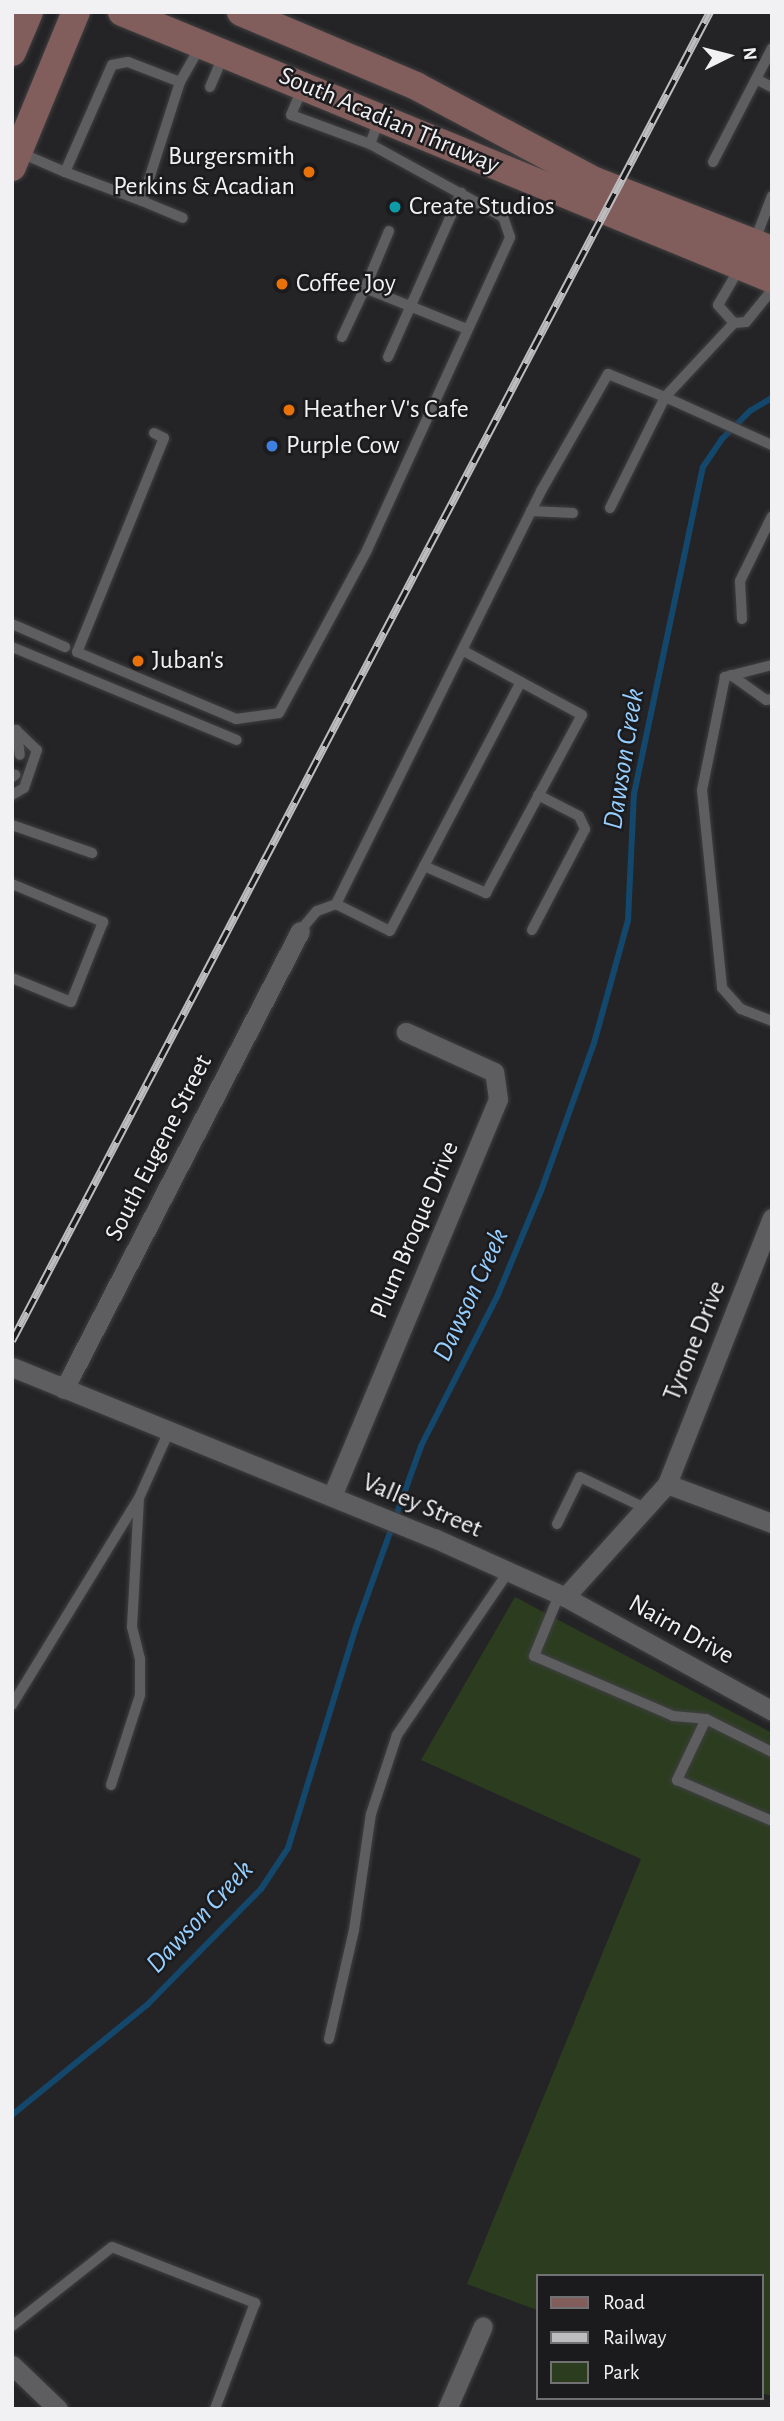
<!DOCTYPE html>
<style>
body{margin:0}
#map{position:relative;width:784px;height:2421px;overflow:hidden;background:#242426;font-family:"Alegreya Sans",sans-serif}
div>[style]{position:absolute}
[style*='--x']{left:calc(var(--x)*1px);top:calc(var(--y)*1px);width:calc(var(--w)*1px);rotate:calc(var(--a)*1deg)}
.green>*{inset:0;background:#2c3d1f}
.stream>*{height:6px;margin:-3px;padding:0 3px;transform-origin:3px;border-radius:3px;background:#14476c}
.roads{filter:drop-shadow(0 0 2px #3f3f41) drop-shadow(0 0 2px #3f3f41)}
.lane>*{height:10px;margin:-5px;padding:0 5px;transform-origin:5px;border-radius:5px;background:#5e5d60}
.street>*{height:19px;margin:-9.5px;padding:0 9.5px;transform-origin:9.5px;border-radius:9.5px;background:#5e5d60}
.secondary>*{height:28px;margin:-14px;padding:0 14px;transform-origin:14px;border-radius:14px;background:#815d5c}
.rail>*{height:8px;margin-top:-4px;transform-origin:0;background:repeating-linear-gradient(90deg,#1b1a1d 0 16px,#bdbdbf 0 32px);box-sizing:border-box;border-block:2px solid #bdbdbf}
.dots>*{width:19px;height:19px;translate:-50% -50%;box-sizing:border-box;border:4px solid #1b1a1d;border-radius:50%}
span{translate:-50% -50%;white-space:nowrap;text-align:center;line-height:1.15;-webkit-text-stroke:5px #1b1a1d;paint-order:stroke}
.street-label{font-size:26px;color:#f1f1f3}
.poi-label{font-size:26px;color:#f1f1f3}
.right{translate:-100% -50%;text-align:right}
.left{translate:0 -50%;text-align:left}
.water-label{font-size:28px;color:#96cfff;font-style:italic}
.frame{position:absolute;inset:0;border:14px solid #f1f1f3;pointer-events:none}
.legend{position:absolute;left:536px;top:2274px;width:228px;height:126px;box-sizing:border-box;background:#1b1a1d;border:2px solid #717073;margin:0;padding:9px 12px;list-style:none;font-size:21px;color:#f1f1f3}
.legend li{display:flex;align-items:center;gap:14px;height:35px}
.legend b{width:35px;border:2px solid #717073}
.north{position:absolute;left:693px;top:21px;width:70px;height:70px;-webkit-text-stroke:5px #1b1a1d;paint-order:stroke;rotate:84deg;font-size:19px;font-weight:700;line-height:28px;text-align:center;color:#f1f1f3}
.north::after{content:'';display:block;margin:auto;width:24px;height:32px;background:#f1f1f3;clip-path:polygon(50% 0,100% 100%,50% 72%,0 100%)}
</style>
<div id="map">
<div class="green">
<div style="clip-path:polygon(515px 1597px,772px 1733px,772px 2396px,761px 2393px,761px 2276px,537px 2276px,537px 2310px,467px 2284px,641px 1859px,421px 1760px)"></div>
</div>
<div class="stream">
<div style="--x:12;--y:2115;--w:174;--a:-39.2"></div>
<div style="--x:147;--y:2005;--w:163;--a:-45.5"></div>
<div style="--x:261;--y:1889;--w:49;--a:-56.6"></div>
<div style="--x:288;--y:1848;--w:231;--a:-72.9"></div>
<div style="--x:356;--y:1627;--w:192;--a:-70.2"></div>
<div style="--x:421;--y:1446;--w:167;--a:-63"></div>
<div style="--x:497;--y:1297;--w:115;--a:-67.5"></div>
<div style="--x:541;--y:1191;--w:157;--a:-70.3"></div>
<div style="--x:594;--y:1043;--w:128;--a:-74.5"></div>
<div style="--x:628;--y:920;--w:126;--a:-87.3"></div>
<div style="--x:634;--y:794;--w:334;--a:-78.1"></div>
<div style="--x:703;--y:467;--w:34;--a:-56"></div>
<div style="--x:722;--y:439;--w:40;--a:-45"></div>
<div style="--x:750;--y:411;--w:26;--a:-31"></div>
</div>
<div class="roads">
<div class="lane">
<div style="--x:756;--y:79;--w:18;--a:27"></div>
<div style="--x:210;--y:87;--w:33;--a:-67"></div>
<div style="--x:370;--y:144;--w:28;--a:-69"></div>
<div style="--x:21;--y:153;--w:48;--a:23.4"></div>
<div style="--x:65;--y:172;--w:117;--a:-66.3"></div>
<div style="--x:112;--y:65;--w:16;--a:-11"></div>
<div style="--x:128;--y:62;--w:56;--a:21"></div>
<div style="--x:713;--y:162;--w:128;--a:-62.6"></div>
<div style="--x:65;--y:172;--w:82;--a:20.6"></div>
<div style="--x:142;--y:201;--w:125;--a:-72.3"></div>
<div style="--x:180;--y:82;--w:40;--a:-60.3"></div>
<div style="--x:142;--y:201;--w:44;--a:22.5"></div>
<div style="--x:389;--y:231;--w:62;--a:112.8"></div>
<div style="--x:365;--y:288;--w:110;--a:21.9"></div>
<div style="--x:755;--y:240;--w:47;--a:-68.9"></div>
<div style="--x:734;--y:323;--w:24;--a:-132"></div>
<div style="--x:718;--y:305;--w:42;--a:-59.7"></div>
<div style="--x:342;--y:337;--w:54;--a:-64.9"></div>
<div style="--x:388;--y:357;--w:180;--a:-66"></div>
<div style="--x:154;--y:433;--w:11;--a:27"></div>
<div style="--x:164;--y:438;--w:231;--a:112.1"></div>
<div style="--x:77;--y:652;--w:173;--a:22.8"></div>
<div style="--x:236;--y:719;--w:43;--a:-7.9"></div>
<div style="--x:279;--y:713;--w:185;--a:-61.6"></div>
<div style="--x:367;--y:550;--w:344;--a:-65.4"></div>
<div style="--x:510;--y:237;--w:21;--a:-109"></div>
<div style="--x:503;--y:217;--w:152;--a:-151.2"></div>
<div style="--x:370;--y:144;--w:84;--a:-159.8"></div>
<div style="--x:291;--y:115;--w:28;--a:-67"></div>
<div style="--x:610;--y:508;--w:124;--a:-63.6"></div>
<div style="--x:665;--y:397;--w:117;--a:24.2"></div>
<div style="--x:531;--y:511;--w:42;--a:2.7"></div>
<div style="--x:742;--y:619;--w:38;--a:-93"></div>
<div style="--x:740;--y:581;--w:72;--a:-63.8"></div>
<div style="--x:12;--y:624;--w:58;--a:23.5"></div>
<div style="--x:12;--y:647;--w:243;--a:22.5"></div>
<div style="--x:772;--y:665;--w:49;--a:165.7"></div>
<div style="--x:725;--y:677;--w:115;--a:101.5"></div>
<div style="--x:702;--y:790;--w:199;--a:84.2"></div>
<div style="--x:722;--y:988;--w:28;--a:48"></div>
<div style="--x:741;--y:1009;--w:33;--a:21"></div>
<div style="--x:731;--y:675;--w:43;--a:35.5"></div>
<div style="--x:766;--y:700;--w:6;--a:-9"></div>
<div style="--x:17;--y:732;--w:23;--a:83"></div>
<div style="--x:12;--y:734;--w:6;--a:-45"></div>
<div style="--x:16;--y:730;--w:29;--a:44"></div>
<div style="--x:37;--y:750;--w:40;--a:108.9"></div>
<div style="--x:24;--y:788;--w:14;--a:150"></div>
<div style="--x:12;--y:777;--w:4;--a:-34"></div>
<div style="--x:12;--y:825;--w:85;--a:19.3"></div>
<div style="--x:424;--y:866;--w:68;--a:23.5"></div>
<div style="--x:486;--y:893;--w:202;--a:-61.7"></div>
<div style="--x:582;--y:715;--w:69;--a:-151.6"></div>
<div style="--x:12;--y:884;--w:99;--a:22.7"></div>
<div style="--x:103;--y:922;--w:86;--a:111.8"></div>
<div style="--x:71;--y:1002;--w:64;--a:-157.9"></div>
<div style="--x:336;--y:904;--w:60;--a:26.6"></div>
<div style="--x:390;--y:931;--w:281;--a:-62.3"></div>
<div style="--x:521;--y:682;--w:67;--a:-151.5"></div>
<div style="--x:532;--y:930;--w:114;--a:-62.3"></div>
<div style="--x:585;--y:829;--w:14;--a:-115"></div>
<div style="--x:579;--y:816;--w:46;--a:-152.9"></div>
<div style="--x:300;--y:931;--w:26;--a:-50"></div>
<div style="--x:317;--y:911;--w:20;--a:-20"></div>
<div style="--x:336;--y:904;--w:461;--a:-63.6"></div>
<div style="--x:541;--y:491;--w:135;--a:-60.2"></div>
<div style="--x:608;--y:374;--w:61;--a:22"></div>
<div style="--x:665;--y:397;--w:101;--a:-47"></div>
<div style="--x:734;--y:323;--w:12;--a:-5"></div>
<div style="--x:746;--y:322;--w:41;--a:-50.9"></div>
<div style="--x:557;--y:1524;--w:52;--a:-63.9"></div>
<div style="--x:580;--y:1477;--w:72;--a:25.5"></div>
<div style="--x:559;--y:1595;--w:66;--a:112.3"></div>
<div style="--x:534;--y:1656;--w:151;--a:23.3"></div>
<div style="--x:673;--y:1716;--w:33;--a:5"></div>
<div style="--x:706;--y:1719;--w:74;--a:26.6"></div>
<div style="--x:12;--y:1705;--w:243;--a:-58.5"></div>
<div style="--x:139;--y:1498;--w:73;--a:-65.9"></div>
<div style="--x:706;--y:1719;--w:68;--a:115.4"></div>
<div style="--x:677;--y:1780;--w:103;--a:23.3"></div>
<div style="--x:111;--y:1785;--w:95;--a:-72.1"></div>
<div style="--x:140;--y:1695;--w:36;--a:-90"></div>
<div style="--x:140;--y:1659;--w:33;--a:-104"></div>
<div style="--x:132;--y:1627;--w:128;--a:-86.9"></div>
<div style="--x:329;--y:2039;--w:112;--a:-77.1"></div>
<div style="--x:354;--y:1930;--w:117;--a:-81.7"></div>
<div style="--x:371;--y:1814;--w:83;--a:-71.8"></div>
<div style="--x:397;--y:1735;--w:197;--a:-55.7"></div>
<div style="--x:12;--y:2326;--w:127;--a:-38.3"></div>
<div style="--x:112;--y:2247;--w:154;--a:21.4"></div>
<div style="--x:255;--y:2303;--w:113;--a:110.7"></div>
</div>
<div class="street">
<div style="--x:12;--y:1367;--w:455;--a:22.1"></div>
<div style="--x:434;--y:1538;--w:144;--a:24.2"></div>
<div style="--x:565;--y:1597;--w:152;--a:-47.9"></div>
<div style="--x:667;--y:1484;--w:112;--a:20.4"></div>
<div style="--x:64;--y:1389;--w:515;--a:-62.74"></div>
<div style="--x:667;--y:1484;--w:286;--a:-68.5"></div>
<div style="--x:332;--y:1496;--w:430;--a:-67.3"></div>
<div style="--x:498;--y:1099;--w:27;--a:-98"></div>
<div style="--x:494;--y:1072;--w:97;--a:-155.6"></div>
<div style="--x:565;--y:1597;--w:236;--a:28.8"></div>
<div style="--x:12;--y:2365;--w:64;--a:43.7"></div>
<div style="--x:447;--y:2409;--w:90;--a:-66.6"></div>
</div>
<div class="secondary">
<div style="--x:122;--y:12;--w:703;--a:22.33"></div>
<div style="--x:241;--y:12;--w:190;--a:22.9"></div>
<div style="--x:416;--y:86;--w:203;--a:28"></div>
<div style="--x:595;--y:181;--w:190;--a:21.3"></div>
<div style="--x:12;--y:52;--w:43;--a:-67"></div>
<div style="--x:12;--y:167;--w:168;--a:-67.6"></div>
</div>
</div>
<div class="rail">
<div style="--x:12;--y:1341;--w:1501;--a:-62.29"></div>
</div>
<div class="dots">
<div style="left:309px;top:172px;background:#e8710a"></div>
<div style="left:395px;top:207px;background:#0f9aa8"></div>
<div style="left:282px;top:284px;background:#e8710a"></div>
<div style="left:289px;top:410px;background:#e8710a"></div>
<div style="left:272px;top:446px;background:#3f7fe0"></div>
<div style="left:138px;top:661px;background:#e8710a"></div>
</div>
<div class="street-label">
<span style="left:389px;top:121px;rotate:23deg">South Acadian Thruway</span>
<span style="left:159px;top:1148px;rotate:-63deg">South Eugene Street</span>
<span style="left:415px;top:1230px;rotate:-67deg">Plum Broque Drive</span>
<span style="left:695px;top:1341px;rotate:-68deg">Tyrone Drive</span>
<span style="left:422px;top:1506px;rotate:23deg">Valley Street</span>
<span style="left:681px;top:1630px;rotate:29deg">Nairn Drive</span>
</div>
<div class="poi-label">
<span class="right" style="left:295px;top:172px">Burgersmith<br>Perkins &amp; Acadian</span>
<span class="left" style="left:409px;top:207px">Create Studios</span>
<span class="left" style="left:296px;top:284px">Coffee Joy</span>
<span class="left" style="left:303px;top:410px">Heather V's Cafe</span>
<span class="left" style="left:286px;top:446px">Purple Cow</span>
<span class="left" style="left:152px;top:661px">Juban's</span>
</div>
<div class="water-label">
<span style="left:624px;top:759px;rotate:-81deg">Dawson Creek</span>
<span style="left:471px;top:1295px;rotate:-65deg">Dawson Creek</span>
<span style="left:200px;top:1917px;rotate:-47deg">Dawson Creek</span>
</div>
<div class="frame"></div>
<ul class="legend">
<li><b style="height:9px;background:#815d5c"></b>Road</li>
<li><b style="height:9px;background:#bdbdbf"></b>Railway</li>
<li><b style="height:19px;background:#2c3d1f"></b>Park</li>
</ul>
<div class="north">N</div>
</div>
